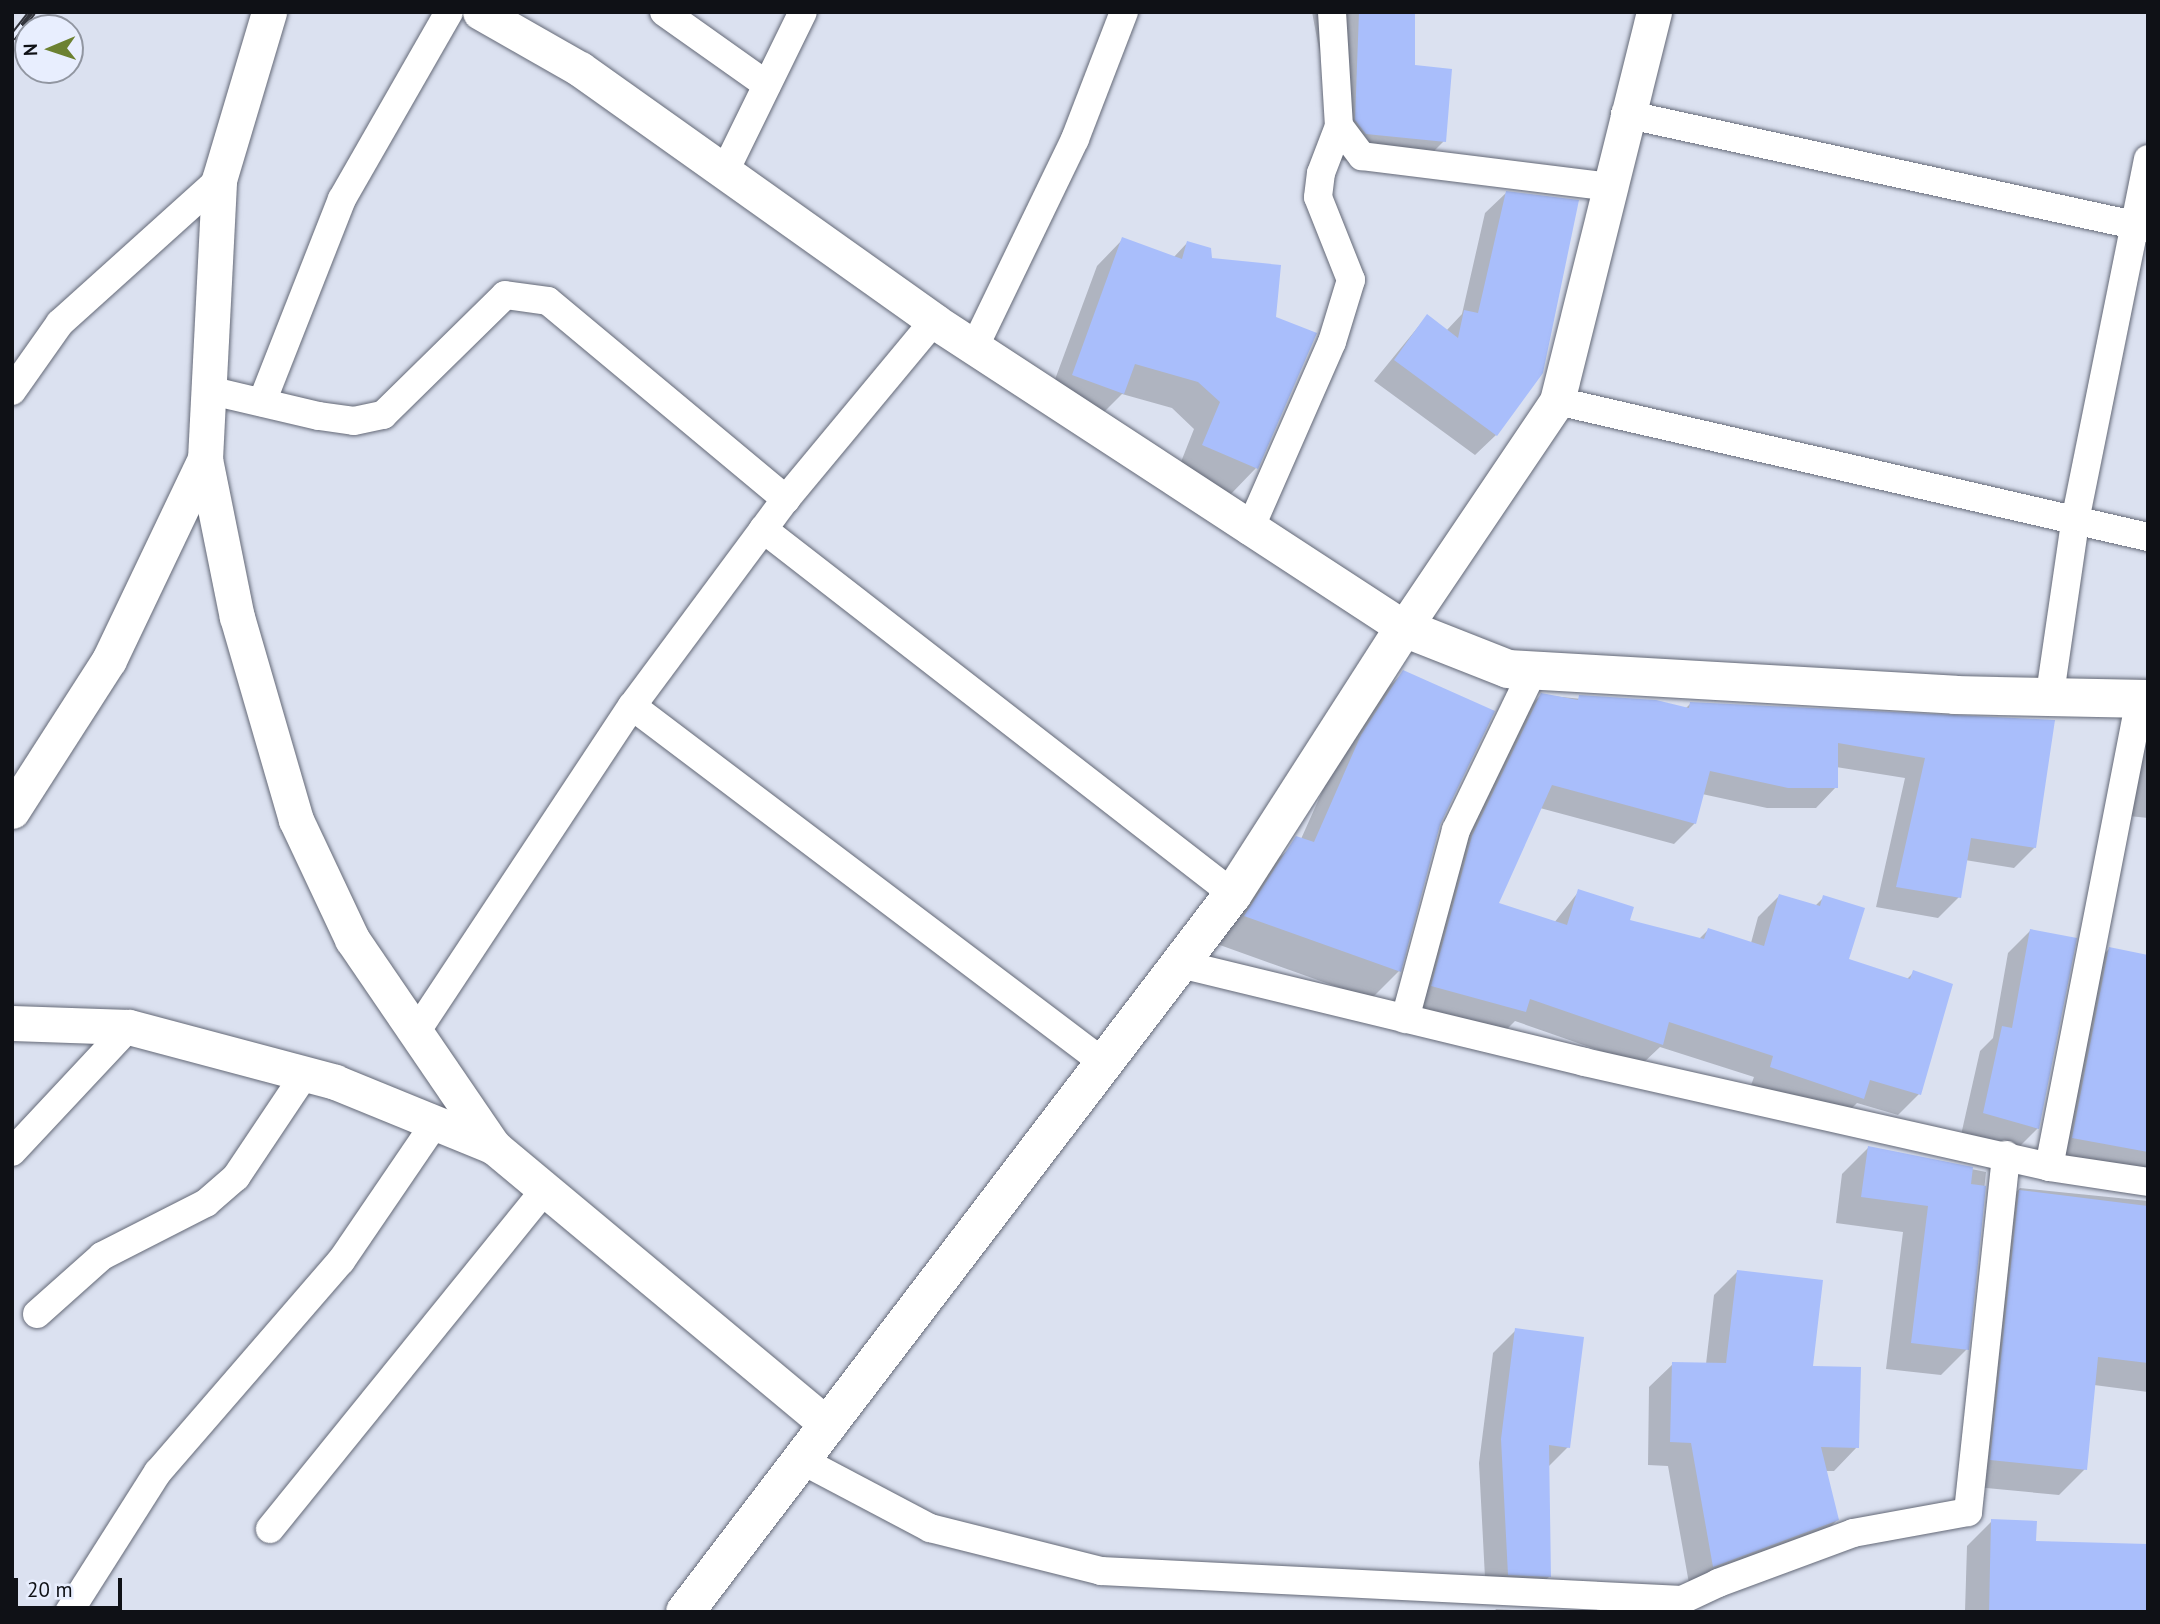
<!DOCTYPE html>
<style>
body{margin:0}
#map{position:relative;width:2160px;height:1624px;overflow:hidden;background:#dbe1f0;font-family:"PT Sans",sans-serif}
div>[style]{position:absolute}
[style*='--x']{left:calc(var(--x)*1px);top:calc(var(--y)*1px);width:calc(var(--w)*1px);rotate:calc(var(--a)*1deg)}
.shadow>*{inset:0;background:#0003}
.building>*{inset:0;background:#a9befb}
.roads{filter:drop-shadow(0 0 2px #646977) drop-shadow(0 0 2px #646977)}
.minor>*{height:28px;margin:-14px;padding:0 14px;transform-origin:14px;border-radius:14px;background:#fff}
.tertiary>*{height:35px;margin:-17.5px;padding:0 17.5px;transform-origin:17.5px;border-radius:17.5px;background:#fff}
.secondary>*{height:38px;margin:-19px;padding:0 19px;transform-origin:19px;border-radius:19px;background:#fff}
.rail>*{height:8px;margin-top:-4px;transform-origin:0;background:repeating-linear-gradient(90deg,#e8eefe 0 16px,#33353c 0 32px);box-sizing:border-box;border-block:2px solid #33353c}
span{translate:-50% -50%;white-space:nowrap;text-align:center;line-height:1.15;-webkit-text-stroke:5px #e8eefe;paint-order:stroke}
.frame{position:absolute;inset:0;border:14px solid #0f1116;pointer-events:none}
.north{position:absolute;left:14px;top:14px;width:70px;height:70px;box-sizing:border-box;background:#e8eefe;border:2px solid #9196a1;border-radius:50%;rotate:268deg;font-size:19px;font-weight:700;line-height:28px;text-align:center;color:#0f1116}
.north::after{content:'';display:block;margin:auto;width:24px;height:32px;background:#6c8131;clip-path:polygon(50% 0,100% 100%,50% 72%,0 100%)}
.scale{position:absolute;left:14px;top:1578px;width:108px;height:32px;box-sizing:border-box;border:4px solid #0f1116;border-top:0;padding-left:9px;font-size:21px;line-height:24px;white-space:nowrap;color:#0f1116;-webkit-text-stroke:5px #e8eefe;paint-order:stroke}
</style>
<div id="map">
<div class="shadow">
<div style="clip-path:polygon(1312px 12px,1413px 12px,1413px 67px,1444px 141px,1418px 167px,1340px 160px)"></div>
<div style="clip-path:polygon(1506px 193px,1496px 435px,1475px 455px,1374px 381px,1427px 316px,1446px 331px,1462px 314px,1485px 213px)"></div>
<div style="clip-path:polygon(1123px 239px,1173px 258px,1187px 243px,1274px 318px,1315px 334px,1256px 468px,1230px 495px,1177px 472px,1194px 429px,1172px 408px,1122px 394px,1096px 420px,1047px 401px,1097px 266px)"></div>
<div style="clip-path:polygon(1404px 672px,1438px 825px,1399px 971px,1371px 999px,1217px 944px,1269px 866px,1301px 839px,1334px 765px,1375px 700px)"></div>
<div style="clip-path:polygon(1541px 695px,1685px 709px,1691px 703px,2053px 721px,2035px 847px,2014px 868px,1965px 860px,1959px 897px,1938px 918px,1876px 907px,1905px 778px,1836px 767px,1836px 787px,1816px 808px,1767px 808px,1702px 794px,1695px 823px,1674px 844px,1540px 808px,1497px 904px,1554px 923px,1579px 891px,1628px 921px,1699px 939px,1708px 930px,1751px 943px,1758px 917px,1779px 896px,1815px 906px,1824px 897px,1847px 960px,1907px 979px,1914px 972px,1919px 1094px,1898px 1115px,1857px 1103px,1841px 1119px,1750px 1088px,1754px 1077px,1660px 1047px,1641px 1065px,1515px 1021px,1504px 1032px,1411px 1007px,1451px 858px,1520px 716px)"></div>
<div style="clip-path:polygon(2148px 730px,2148px 818px,2129px 816px)"></div>
<div style="clip-path:polygon(2030px 931px,2038px 1128px,2015px 1151px,1961px 1135px,1980px 1051px,1993px 1038px,2008px 953px)"></div>
<div style="clip-path:polygon(2109px 949px,2148px 957px,2148px 1187px,2046px 1164px,2083px 976px)"></div>
<div style="clip-path:polygon(1868px 1148px,1986px 1172px,1967px 1349px,1941px 1375px,1886px 1369px,1903px 1232px,1836px 1223px,1842px 1174px)"></div>
<div style="clip-path:polygon(2020px 1188px,2148px 1201px,2148px 1392px,2094px 1385px,2085px 1469px,2059px 1495px,1965px 1486px,1994px 1215px)"></div>
<div style="clip-path:polygon(1737px 1272px,1811px 1367px,1857px 1447px,1834px 1471px,1825px 1471px,1837px 1520px,1814px 1544px,1690px 1589px,1668px 1466px,1648px 1465px,1649px 1387px,1673px 1364px,1706px 1364px,1714px 1295px)"></div>
<div style="clip-path:polygon(1516px 1330px,1568px 1447px,1548px 1467px,1550px 1576px,1526px 1599px,1486px 1597px,1479px 1463px,1493px 1353px)"></div>
<div style="clip-path:polygon(1992px 1521px,2035px 1543px,2148px 1612px,1965px 1612px,1967px 1546px)"></div>
<div style="clip-path:polygon(1496px 1609px,1549px 1612px,1494px 1612px)"></div>
</div>
<div class="building">
<div style="clip-path:polygon(1359px 12px,1415px 12px,1415px 65px,1452px 69px,1446px 142px,1366px 134px,1355px 120px)"></div>
<div style="clip-path:polygon(1506px 191px,1579px 200px,1543px 373px,1497px 436px,1394px 360px,1427px 314px,1458px 338px,1464px 310px,1478px 313px)"></div>
<div style="clip-path:polygon(1122px 237px,1182px 259px,1187px 241px,1211px 248px,1212px 258px,1281px 265px,1276px 317px,1317px 333px,1258px 469px,1202px 445px,1220px 402px,1198px 382px,1135px 364px,1124px 394px,1072px 375px)"></div>
<div style="clip-path:polygon(1403px 670px,1495px 711px,1440px 825px,1401px 972px,1244px 916px,1296px 836px,1314px 842px,1361px 735px)"></div>
<div style="clip-path:polygon(1541px 693px,1578px 700px,1579px 695px,1656px 700px,1689px 708px,1690px 702px,2055px 720px,2036px 848px,1971px 838px,1961px 898px,1896px 887px,1925px 758px,1838px 743px,1838px 788px,1788px 788px,1710px 771px,1696px 824px,1552px 785px,1499px 903px,1567px 925px,1578px 889px,1634px 907px,1630px 920px,1704px 939px,1708px 928px,1764px 946px,1779px 894px,1820px 906px,1823px 895px,1865px 908px,1849px 959px,1910px 979px,1913px 970px,1953px 984px,1921px 1095px,1870px 1080px,1864px 1099px,1770px 1067px,1773px 1056px,1669px 1022px,1663px 1045px,1530px 999px,1526px 1012px,1431px 986px,1472px 836px)"></div>
<div style="clip-path:polygon(2030px 929px,2077px 938px,2039px 1129px,1983px 1113px,2002px 1026px,2012px 1028px)"></div>
<div style="clip-path:polygon(2109px 947px,2148px 955px,2148px 1152px,2072px 1138px)"></div>
<div style="clip-path:polygon(1868px 1146px,1973px 1167px,1971px 1184px,1986px 1186px,1969px 1350px,1911px 1343px,1928px 1206px,1861px 1197px)"></div>
<div style="clip-path:polygon(2019px 1190px,2148px 1206px,2148px 1363px,2098px 1357px,2087px 1470px,1990px 1460px)"></div>
<div style="clip-path:polygon(1737px 1270px,1823px 1280px,1813px 1366px,1861px 1367px,1859px 1448px,1821px 1447px,1839px 1520px,1713px 1567px,1691px 1443px,1670px 1442px,1672px 1362px,1726px 1363px)"></div>
<div style="clip-path:polygon(1515px 1328px,1584px 1337px,1570px 1448px,1549px 1445px,1551px 1577px,1508px 1575px,1501px 1439px)"></div>
<div style="clip-path:polygon(1991px 1519px,2037px 1521px,2036px 1541px,2148px 1544px,2148px 1612px,1989px 1612px)"></div>
</div>
<div class="roads">
<div class="minor">
<div style="--x:664;--y:12;--w:126;--a:35.3"></div>
<div style="--x:1332;--y:12;--w:114;--a:86.5"></div>
<div style="--x:1339;--y:126;--w:38;--a:53"></div>
<div style="--x:1362;--y:156;--w:250;--a:7.1"></div>
<div style="--x:1625;--y:114;--w:535;--a:12.3"></div>
<div style="--x:724;--y:173;--w:179;--a:-63.9"></div>
<div style="--x:974;--y:348;--w:232;--a:-64.2"></div>
<div style="--x:1075;--y:139;--w:136;--a:-68.9"></div>
<div style="--x:208;--y:390;--w:114;--a:13.2"></div>
<div style="--x:319;--y:416;--w:35;--a:8"></div>
<div style="--x:354;--y:421;--w:30;--a:-12"></div>
<div style="--x:383;--y:415;--w:171;--a:-44.5"></div>
<div style="--x:505;--y:295;--w:43;--a:7.9"></div>
<div style="--x:548;--y:301;--w:310;--a:39.8"></div>
<div style="--x:12;--y:391;--w:83;--a:-54.8"></div>
<div style="--x:60;--y:323;--w:214;--a:-42"></div>
<div style="--x:1557;--y:401;--w:606;--a:12.96"></div>
<div style="--x:262;--y:402;--w:218;--a:-68.5"></div>
<div style="--x:342;--y:199;--w:215;--a:-60.2"></div>
<div style="--x:763;--y:529;--w:595;--a:37.83"></div>
<div style="--x:1249;--y:531;--w:206;--a:-66.3"></div>
<div style="--x:1332;--y:342;--w:65;--a:-73"></div>
<div style="--x:1351;--y:280;--w:89;--a:-111.7"></div>
<div style="--x:1318;--y:197;--w:24;--a:-83"></div>
<div style="--x:1321;--y:173;--w:50;--a:-69"></div>
<div style="--x:2050;--y:694;--w:180;--a:-81.7"></div>
<div style="--x:2076;--y:516;--w:364;--a:-78.6"></div>
<div style="--x:632;--y:706;--w:592;--a:37.1"></div>
<div style="--x:1180;--y:964;--w:416;--a:13.6"></div>
<div style="--x:1584;--y:1062;--w:477;--a:12.7"></div>
<div style="--x:2049;--y:1167;--w:100;--a:8.6"></div>
<div style="--x:1405;--y:1019;--w:196;--a:-74.9"></div>
<div style="--x:1456;--y:830;--w:177;--a:-64.2"></div>
<div style="--x:416;--y:1032;--w:391;--a:-56.5"></div>
<div style="--x:632;--y:706;--w:258;--a:-53.4"></div>
<div style="--x:786;--y:499;--w:231;--a:-50.3"></div>
<div style="--x:12;--y:1152;--w:171;--a:-46.9"></div>
<div style="--x:2049;--y:1167;--w:478;--a:-79"></div>
<div style="--x:37;--y:1314;--w:87;--a:-41.7"></div>
<div style="--x:102;--y:1256;--w:117;--a:-27"></div>
<div style="--x:206;--y:1203;--w:40;--a:-41"></div>
<div style="--x:236;--y:1177;--w:124;--a:-56.2"></div>
<div style="--x:801;--y:1460;--w:146;--a:27.8"></div>
<div style="--x:930;--y:1528;--w:176;--a:14.1"></div>
<div style="--x:1101;--y:1571;--w:582;--a:2.86"></div>
<div style="--x:270;--y:1529;--w:437;--a:-51"></div>
<div style="--x:69;--y:1612;--w:166;--a:-57.6"></div>
<div style="--x:158;--y:1472;--w:279;--a:-49.1"></div>
<div style="--x:341;--y:1261;--w:167;--a:-55.7"></div>
<div style="--x:1676;--y:1612;--w:13;--a:-63"></div>
<div style="--x:1682;--y:1600;--w:40;--a:-25"></div>
<div style="--x:1718;--y:1583;--w:144;--a:-20.3"></div>
<div style="--x:1853;--y:1533;--w:117;--a:-10.3"></div>
<div style="--x:1968;--y:1512;--w:359;--a:-83.9"></div>
</div>
<div class="tertiary">
<div style="--x:480;--y:12;--w:115;--a:29.7"></div>
<div style="--x:580;--y:69;--w:435;--a:35.4"></div>
<div style="--x:934;--y:321;--w:561;--a:33.15"></div>
<div style="--x:1404;--y:628;--w:274;--a:-56"></div>
<div style="--x:1557;--y:401;--w:401;--a:-76"></div>
<div style="--x:205;--y:459;--w:161;--a:78.6"></div>
<div style="--x:237;--y:617;--w:211;--a:73.8"></div>
<div style="--x:296;--y:820;--w:132;--a:64.8"></div>
<div style="--x:352;--y:939;--w:252;--a:55.7"></div>
<div style="--x:12;--y:811;--w:179;--a:-57.3"></div>
<div style="--x:109;--y:660;--w:223;--a:-64.5"></div>
<div style="--x:205;--y:459;--w:279;--a:-87.1"></div>
<div style="--x:219;--y:180;--w:175;--a:-73.4"></div>
<div style="--x:12;--y:1023;--w:117;--a:2"></div>
<div style="--x:129;--y:1027;--w:213;--a:14.9"></div>
<div style="--x:335;--y:1082;--w:172;--a:22.2"></div>
<div style="--x:494;--y:1147;--w:435;--a:39.8"></div>
</div>
<div class="secondary">
<div style="--x:685;--y:1612;--w:903;--a:-52.65"></div>
<div style="--x:1233;--y:894;--w:316;--a:-57.3"></div>
<div style="--x:1404;--y:628;--w:112;--a:21.5"></div>
<div style="--x:1508;--y:669;--w:448;--a:3.3"></div>
<div style="--x:1955;--y:695;--w:193;--a:1.2"></div>
</div>
</div>
<div class="rail">
<div style="--x:12;--y:38;--w:33;--a:-52"></div>
</div>
<div class="frame"></div>
<div class="north">N</div>
<div class="scale">20 m</div>
</div>
